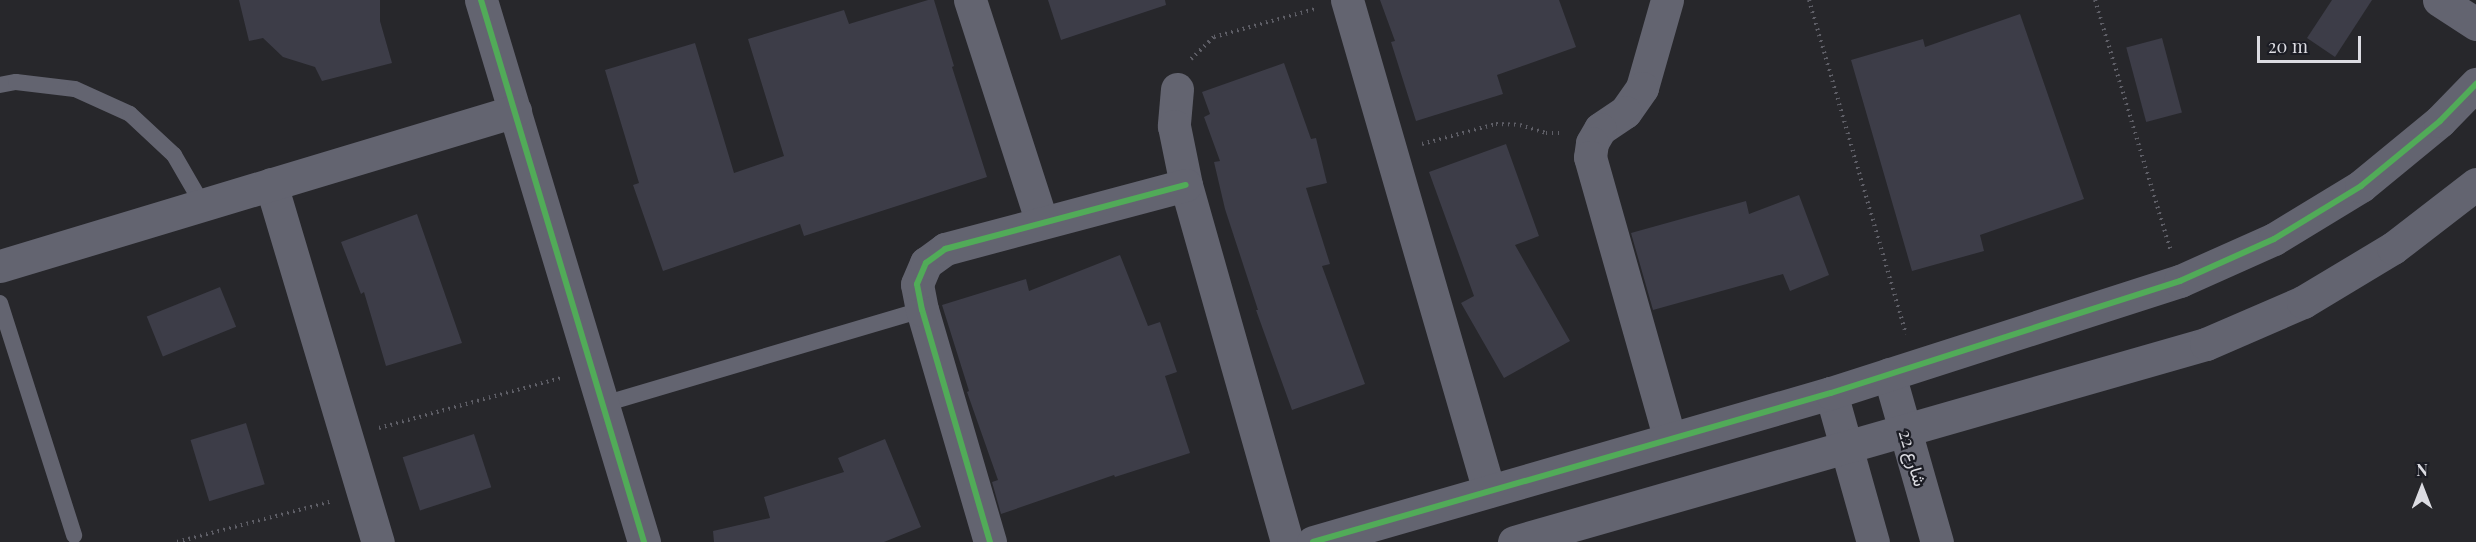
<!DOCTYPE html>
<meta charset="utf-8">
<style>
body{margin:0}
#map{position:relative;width:2476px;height:542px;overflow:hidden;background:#27272b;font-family:"Playfair Display",Vazirmatn,serif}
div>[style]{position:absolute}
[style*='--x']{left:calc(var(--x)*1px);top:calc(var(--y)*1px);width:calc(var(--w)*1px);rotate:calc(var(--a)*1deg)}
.building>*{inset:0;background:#3d3d48;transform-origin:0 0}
.path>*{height:4px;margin-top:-2px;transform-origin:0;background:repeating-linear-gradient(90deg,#5e5e66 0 1.5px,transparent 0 6px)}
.service>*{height:16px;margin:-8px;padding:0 8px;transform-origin:8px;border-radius:8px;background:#636470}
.minor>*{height:33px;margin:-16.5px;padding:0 16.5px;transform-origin:16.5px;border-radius:16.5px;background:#636470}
.tertiary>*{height:33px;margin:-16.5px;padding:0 16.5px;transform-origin:16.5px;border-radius:16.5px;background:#636470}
.cycleway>*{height:6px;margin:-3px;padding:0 3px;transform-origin:3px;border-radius:3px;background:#51ab58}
span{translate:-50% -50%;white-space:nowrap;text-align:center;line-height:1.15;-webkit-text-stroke:4.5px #1b1c24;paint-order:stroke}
.street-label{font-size:18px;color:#dcdce2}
.north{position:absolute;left:2392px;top:458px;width:60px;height:60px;-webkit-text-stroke:4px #1b1c24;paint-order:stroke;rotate:0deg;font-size:16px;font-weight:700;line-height:24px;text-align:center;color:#dcdce2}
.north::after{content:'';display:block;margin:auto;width:21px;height:27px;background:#dcdce2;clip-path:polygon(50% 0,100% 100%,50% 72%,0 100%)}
.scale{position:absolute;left:2257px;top:36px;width:104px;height:27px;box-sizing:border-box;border:3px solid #dcdce2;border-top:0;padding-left:8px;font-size:18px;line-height:21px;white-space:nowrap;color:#dcdce2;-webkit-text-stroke:4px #1b1c24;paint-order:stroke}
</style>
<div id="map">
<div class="building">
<div style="clip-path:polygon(239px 0,380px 0,380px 21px,392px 63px,322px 81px,315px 67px,283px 57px,263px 38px,249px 41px)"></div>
<div style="clip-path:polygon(928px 0,934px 0,954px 66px,952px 67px,987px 177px,804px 236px,800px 224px,663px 271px,633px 185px,639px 183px,605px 70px,695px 43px,734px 173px,784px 156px,748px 39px,844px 10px,849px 24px)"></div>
<div style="clip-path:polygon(1048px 0,1165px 0,1166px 5px,1061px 40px)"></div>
<div style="clip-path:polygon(1380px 0,1559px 0,1576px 47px,1497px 75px,1503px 94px,1416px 121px,1391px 42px,1395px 41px)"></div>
<div style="clip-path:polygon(2332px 0,2372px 0,2335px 57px,2307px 38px)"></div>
<div style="clip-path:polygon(2020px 14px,2084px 199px,1980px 235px,1984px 251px,1912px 271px,1851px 60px,1923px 39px,1925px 47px)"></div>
<div style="left:2162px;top:38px;width:77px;height:37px;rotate:75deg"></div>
<div style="clip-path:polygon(1284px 63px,1311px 139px,1316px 138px,1327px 183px,1306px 188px,1330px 264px,1322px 266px,1365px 384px,1292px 410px,1256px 310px,1258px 310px,1225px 209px,1214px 162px,1220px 161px,1204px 117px,1210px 114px,1202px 92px)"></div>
<div style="clip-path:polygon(1506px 144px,1539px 236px,1515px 245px,1570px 341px,1504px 378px,1461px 303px,1474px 296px,1429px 172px)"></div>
<div style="clip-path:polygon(1799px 195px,1829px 275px,1790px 291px,1783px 274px,1653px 310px,1631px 233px,1746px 201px,1749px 214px)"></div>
<div style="clip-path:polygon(417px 214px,462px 343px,386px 366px,364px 292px,361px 294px,341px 242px)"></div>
<div style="clip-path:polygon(1120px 255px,1148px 326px,1160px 322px,1177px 372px,1165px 376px,1190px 453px,1115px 477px,1114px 475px,1001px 514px,992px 482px,998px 480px,967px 392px,969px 391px,942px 305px,1026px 279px,1029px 291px)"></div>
<div style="left:220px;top:287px;width:43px;height:79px;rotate:68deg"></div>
<div style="left:246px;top:423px;width:64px;height:58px;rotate:73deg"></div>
<div style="left:474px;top:434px;width:56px;height:75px;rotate:72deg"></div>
<div style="clip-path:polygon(885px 439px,921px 527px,884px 542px,714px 542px,713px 531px,770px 518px,764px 497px,844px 472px,838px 458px)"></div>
</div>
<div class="path">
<div style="--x:1809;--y:0;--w:348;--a:73.8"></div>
<div style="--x:2095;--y:0;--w:260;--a:73.2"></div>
<div style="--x:1191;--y:59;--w:32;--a:-44"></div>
<div style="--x:1214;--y:37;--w:105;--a:-15.5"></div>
<div style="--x:1422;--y:144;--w:77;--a:-15.1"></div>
<div style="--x:1496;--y:124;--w:24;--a:2"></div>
<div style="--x:1520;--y:125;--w:27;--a:17"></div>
<div style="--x:1546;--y:133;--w:15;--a:0"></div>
<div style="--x:379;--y:428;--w:188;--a:-15.4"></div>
<div style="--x:177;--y:542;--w:158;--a:-14.7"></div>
</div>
<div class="service">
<div style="--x:0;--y:85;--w:16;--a:-11"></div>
<div style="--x:16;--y:82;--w:59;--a:6.8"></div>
<div style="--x:75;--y:89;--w:60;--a:24.4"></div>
<div style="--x:130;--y:114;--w:60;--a:43"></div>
<div style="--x:174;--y:155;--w:58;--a:59.9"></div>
<div style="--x:0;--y:303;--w:244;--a:72.3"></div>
<div style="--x:604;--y:404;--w:332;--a:-16.5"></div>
</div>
<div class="minor">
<div style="--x:481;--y:0;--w:566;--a:73.26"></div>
<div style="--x:970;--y:0;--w:234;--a:72.1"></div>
<div style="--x:1347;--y:0;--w:511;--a:73.87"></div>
<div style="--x:1667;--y:0;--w:91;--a:105.9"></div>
<div style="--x:1642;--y:88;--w:29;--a:125"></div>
<div style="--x:1625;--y:112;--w:30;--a:146"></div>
<div style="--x:1600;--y:129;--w:16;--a:120"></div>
<div style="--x:1592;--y:143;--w:14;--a:98"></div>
<div style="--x:1590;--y:157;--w:293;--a:74.2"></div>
<div style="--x:2439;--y:0;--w:44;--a:33"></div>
<div style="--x:1177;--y:89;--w:37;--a:95"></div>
<div style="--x:1174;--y:126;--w:60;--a:78.5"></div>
<div style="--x:1186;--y:185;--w:371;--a:74.2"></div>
<div style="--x:271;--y:184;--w:374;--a:73.4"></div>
<div style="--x:0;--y:266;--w:538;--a:-16.75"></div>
<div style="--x:1889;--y:374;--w:175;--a:74.1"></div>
<div style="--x:1831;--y:393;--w:155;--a:74.3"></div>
<div style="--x:990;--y:542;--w:242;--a:-106.3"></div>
<div style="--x:922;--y:310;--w:26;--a:-101"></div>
<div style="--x:917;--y:284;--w:23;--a:-67"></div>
<div style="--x:926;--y:263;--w:24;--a:-36"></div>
<div style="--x:945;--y:249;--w:249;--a:-14.9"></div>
</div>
<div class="tertiary">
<div style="--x:1313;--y:542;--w:539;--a:-16.05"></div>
<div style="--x:1831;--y:393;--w:367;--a:-17.8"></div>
<div style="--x:2180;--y:281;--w:103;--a:-24.1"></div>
<div style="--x:2274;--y:239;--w:102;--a:-31.3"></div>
<div style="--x:2361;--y:186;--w:102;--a:-39.4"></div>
<div style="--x:2440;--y:121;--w:52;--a:-45.8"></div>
<div style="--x:1514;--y:542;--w:720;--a:-15.97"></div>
<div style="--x:2206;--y:344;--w:106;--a:-23.4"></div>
<div style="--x:2303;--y:302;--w:105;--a:-31"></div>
<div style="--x:2393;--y:248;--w:105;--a:-37.6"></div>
</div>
<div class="cycleway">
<div style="--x:481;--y:0;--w:566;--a:73.26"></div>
<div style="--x:990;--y:542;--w:242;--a:-106.3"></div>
<div style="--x:922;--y:310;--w:26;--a:-101"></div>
<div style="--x:917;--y:284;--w:23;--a:-67"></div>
<div style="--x:926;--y:263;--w:24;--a:-36"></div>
<div style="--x:945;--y:249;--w:249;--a:-14.9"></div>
<div style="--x:1313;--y:542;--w:539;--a:-16.05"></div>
<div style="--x:1831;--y:393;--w:367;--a:-17.8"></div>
<div style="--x:2180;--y:281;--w:103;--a:-24.1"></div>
<div style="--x:2274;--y:239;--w:102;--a:-31.3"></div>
<div style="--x:2361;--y:186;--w:102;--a:-39.4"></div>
<div style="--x:2440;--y:121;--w:52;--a:-45.8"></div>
</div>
<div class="street-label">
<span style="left:1913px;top:458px;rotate:74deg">شارع 22</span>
</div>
<div class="north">N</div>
<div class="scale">20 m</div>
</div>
